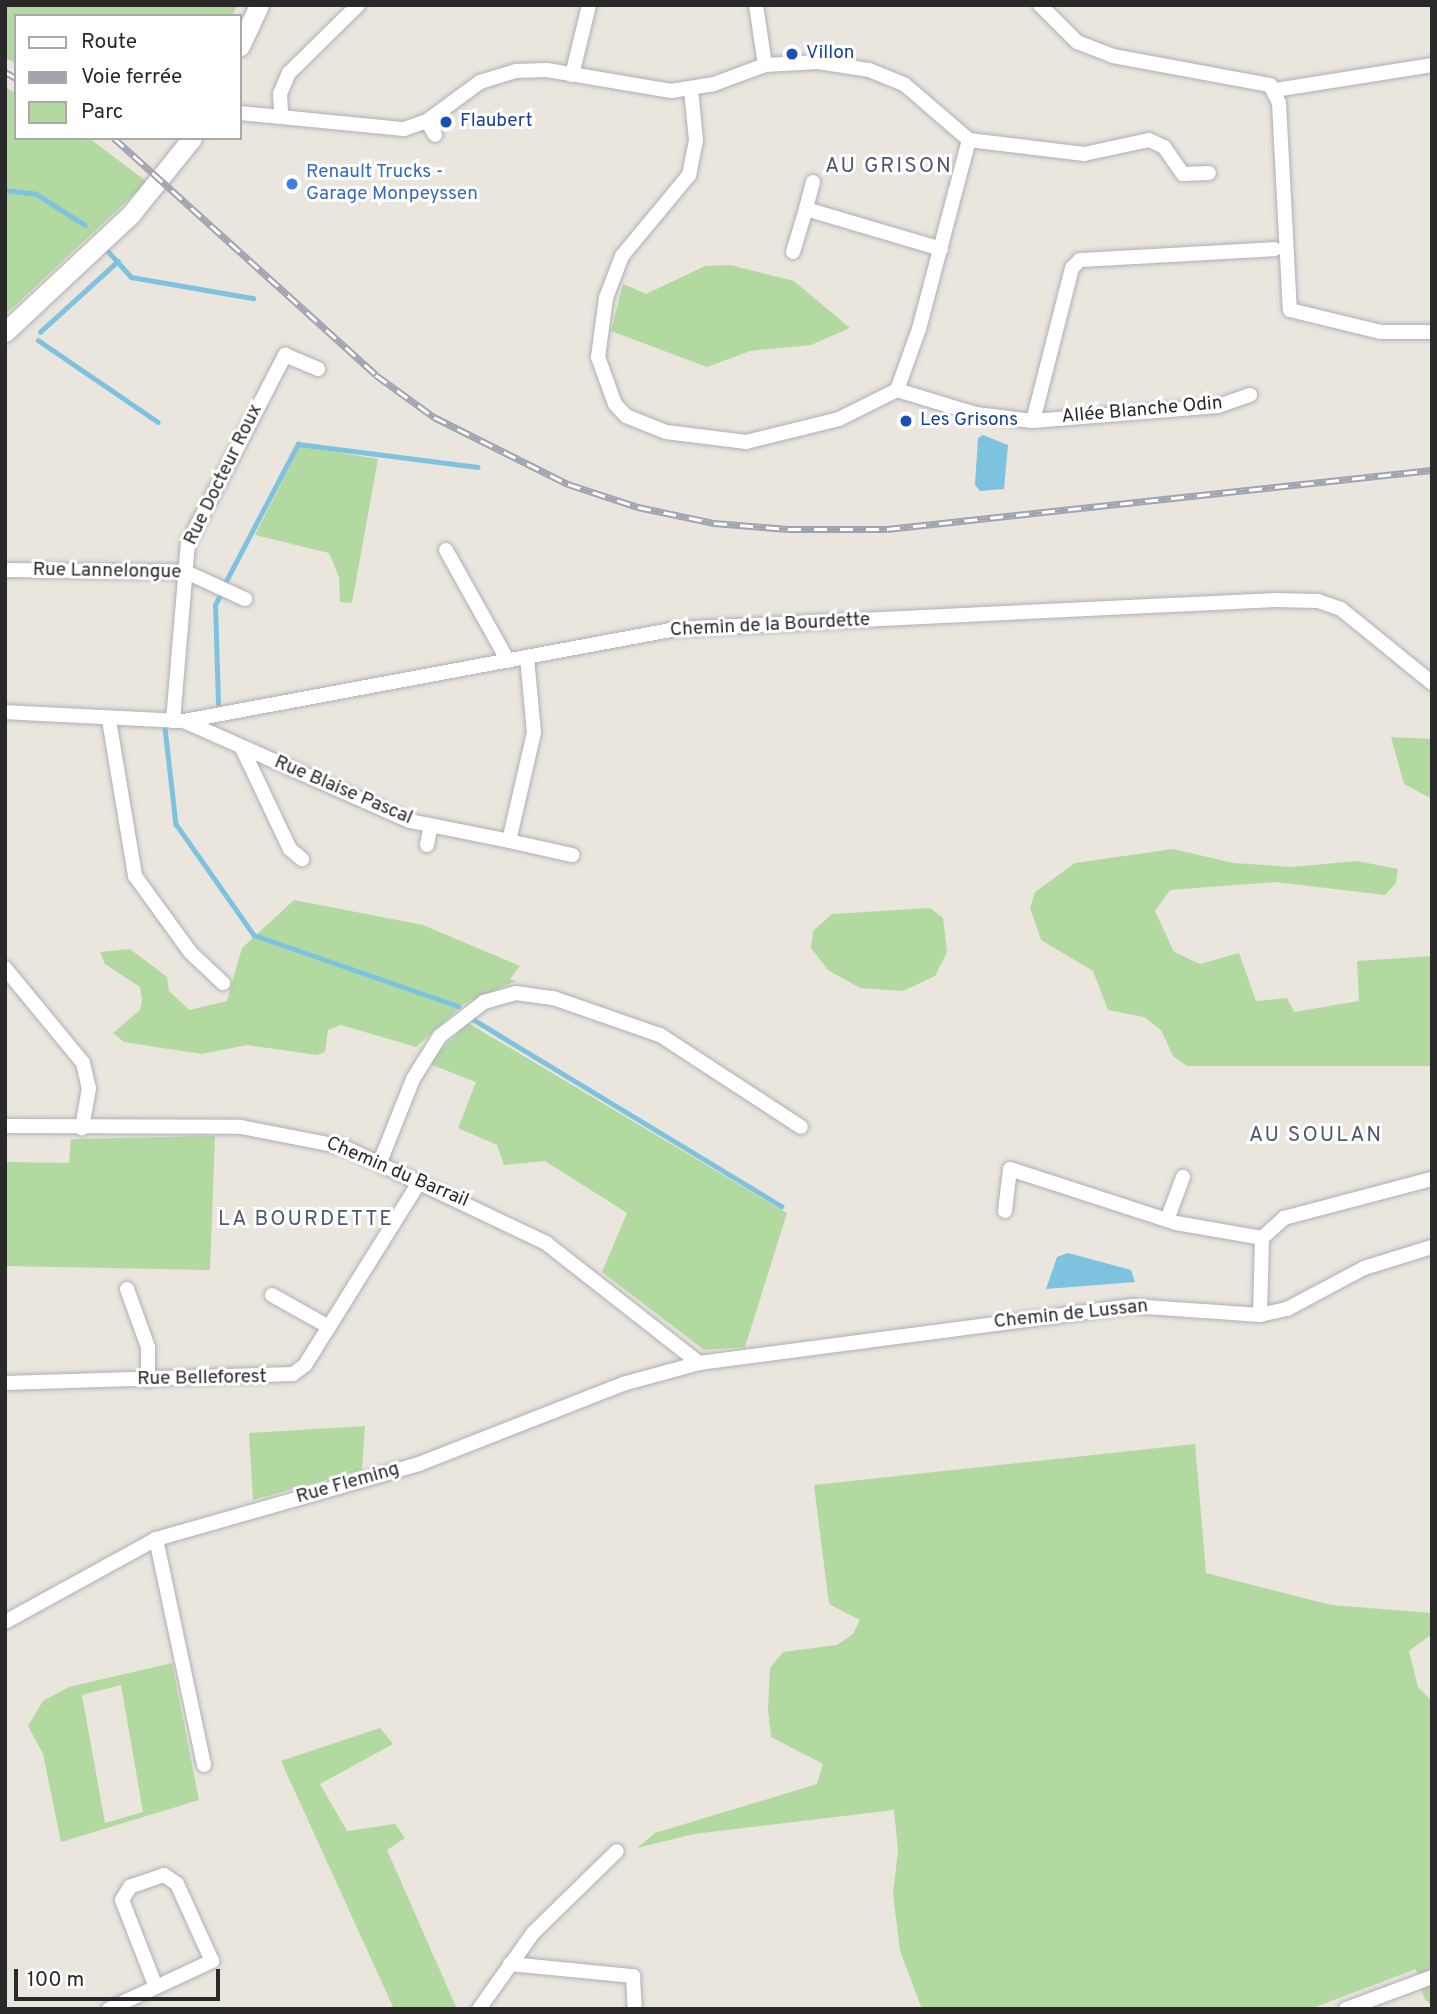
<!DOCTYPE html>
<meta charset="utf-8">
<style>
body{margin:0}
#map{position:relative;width:1437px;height:2014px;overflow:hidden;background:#eae5dd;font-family:Overpass,sans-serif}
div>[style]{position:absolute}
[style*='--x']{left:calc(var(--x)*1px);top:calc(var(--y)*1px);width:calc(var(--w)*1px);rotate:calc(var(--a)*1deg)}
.green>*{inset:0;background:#b2daa0}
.water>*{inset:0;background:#7dc3df}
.stream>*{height:4.5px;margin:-2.25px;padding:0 2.25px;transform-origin:2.25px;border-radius:2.25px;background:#7dc3df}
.roads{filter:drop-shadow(0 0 2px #aeafb8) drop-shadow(0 0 2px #aeafb8)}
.street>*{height:14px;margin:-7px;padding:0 7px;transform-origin:7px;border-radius:7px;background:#fff}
.secondary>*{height:19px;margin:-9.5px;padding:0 9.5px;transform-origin:9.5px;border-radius:9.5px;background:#fff}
.rail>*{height:7px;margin-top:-3.5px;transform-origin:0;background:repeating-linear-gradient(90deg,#fff 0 13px,#a1a3b1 0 26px);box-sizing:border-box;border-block:2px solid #a1a3b1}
.dots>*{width:19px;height:19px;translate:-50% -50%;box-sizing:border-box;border:4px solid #fff;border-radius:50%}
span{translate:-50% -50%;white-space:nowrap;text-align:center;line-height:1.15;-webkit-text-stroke:6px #fff;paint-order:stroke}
.transit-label{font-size:19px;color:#164399}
.left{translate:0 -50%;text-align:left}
.shop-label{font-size:19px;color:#366cbe}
.street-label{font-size:19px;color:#292929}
.neighbourhood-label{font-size:21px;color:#505574;letter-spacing:2px}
.frame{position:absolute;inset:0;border:7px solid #292929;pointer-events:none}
.legend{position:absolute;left:14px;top:14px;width:228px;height:126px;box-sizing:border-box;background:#fff;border:2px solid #a9a9a9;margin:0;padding:9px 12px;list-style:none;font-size:21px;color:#292929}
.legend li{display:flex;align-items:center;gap:14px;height:35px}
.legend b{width:35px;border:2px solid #a9a9a9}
.scale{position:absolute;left:14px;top:1969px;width:206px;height:32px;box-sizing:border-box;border:4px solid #292929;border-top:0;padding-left:9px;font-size:21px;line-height:24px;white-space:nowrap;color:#292929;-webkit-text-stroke:5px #fff;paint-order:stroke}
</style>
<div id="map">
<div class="green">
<div style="clip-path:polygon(5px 5px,159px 6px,237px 5px,232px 16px,16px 16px,16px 63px,5px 58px)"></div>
<div style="clip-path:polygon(5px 87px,16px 93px,16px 138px,89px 138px,147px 182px,5px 315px)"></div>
<div style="clip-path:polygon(730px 265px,794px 281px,850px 328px,811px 345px,750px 351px,707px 367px,611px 331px,623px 284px,646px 294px,705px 266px)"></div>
<div style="clip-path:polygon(300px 446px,378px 459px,352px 603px,340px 602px,339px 577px,329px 553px,255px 535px)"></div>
<div style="clip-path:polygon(1391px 737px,1432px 739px,1432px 799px,1404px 784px)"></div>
<div style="clip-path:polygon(1173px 849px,1234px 863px,1292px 867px,1357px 861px,1398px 869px,1396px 883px,1385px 895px,1275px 882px,1170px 890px,1155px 911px,1174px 952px,1200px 964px,1239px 953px,1256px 1001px,1287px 998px,1294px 1012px,1359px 1001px,1357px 961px,1432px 956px,1432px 1066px,1187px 1066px,1173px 1056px,1161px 1030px,1144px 1017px,1108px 1010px,1093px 971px,1041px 940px,1030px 908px,1035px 892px,1075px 863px)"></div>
<div style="clip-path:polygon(294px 900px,423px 925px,520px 966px,510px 979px,516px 981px,465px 1003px,416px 1047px,341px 1025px,328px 1030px,325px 1052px,317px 1055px,247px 1045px,202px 1054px,124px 1042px,113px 1033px,140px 1010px,142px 999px,140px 987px,105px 964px,100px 952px,130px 949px,167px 977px,169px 991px,189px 1010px,227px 1001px,242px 948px)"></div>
<div style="clip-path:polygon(930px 908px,943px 918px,947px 952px,935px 976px,903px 991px,860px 988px,828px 970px,811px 948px,813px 931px,832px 914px)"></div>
<div style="clip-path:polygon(468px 1023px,787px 1213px,745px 1347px,704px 1350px,602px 1272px,627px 1213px,545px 1161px,504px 1165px,497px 1145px,458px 1128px,476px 1082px,427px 1063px)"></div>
<div style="clip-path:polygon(215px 1136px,210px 1270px,5px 1266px,5px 1162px,69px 1163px,71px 1139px)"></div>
<div style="clip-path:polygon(365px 1426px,362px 1470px,253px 1500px,249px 1433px)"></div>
<div style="clip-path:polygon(1195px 1444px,1206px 1573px,1331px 1605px,1432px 1613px,1432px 1634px,1409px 1651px,1418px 1687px,1432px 1701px,1432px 2006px,1424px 1998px,1416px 1969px,1310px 2009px,922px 2009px,900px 1951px,893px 1894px,898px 1850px,894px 1810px,694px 1834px,637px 1848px,655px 1833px,817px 1784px,823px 1764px,771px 1737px,768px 1710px,770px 1668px,783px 1652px,837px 1645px,853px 1634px,860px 1620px,829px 1604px,814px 1485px)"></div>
<div style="clip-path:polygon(evenodd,172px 1663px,199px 1800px,61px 1842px,43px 1754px,28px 1726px,43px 1701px,69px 1687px,172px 1663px,121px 1685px,143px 1812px,105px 1823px,82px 1695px,121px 1685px)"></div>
<div style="clip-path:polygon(380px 1728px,393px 1744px,320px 1784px,347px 1831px,395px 1824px,405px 1838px,387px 1850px,457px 2009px,394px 2009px,281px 1761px)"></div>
</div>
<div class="water">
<div style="clip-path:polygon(983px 435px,1008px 445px,1004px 489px,980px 491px,975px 485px,978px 438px)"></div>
<div style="clip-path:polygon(1068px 1253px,1131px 1270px,1135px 1282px,1046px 1289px,1057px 1257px)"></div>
</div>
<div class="stream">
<div style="--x:5;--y:190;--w:31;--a:7"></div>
<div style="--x:36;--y:194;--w:58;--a:32.3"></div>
<div style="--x:107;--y:250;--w:36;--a:48"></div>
<div style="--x:131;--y:277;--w:124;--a:9.8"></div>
<div style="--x:40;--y:332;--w:105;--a:-42.3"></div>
<div style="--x:38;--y:340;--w:145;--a:34.3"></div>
<div style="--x:226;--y:581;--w:155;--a:-62.3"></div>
<div style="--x:298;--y:444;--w:181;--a:7.3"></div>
<div style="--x:218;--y:704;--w:99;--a:-91.7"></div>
<div style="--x:215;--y:605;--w:16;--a:-63"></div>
<div style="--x:165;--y:728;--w:97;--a:83.5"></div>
<div style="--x:176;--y:824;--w:136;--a:54.9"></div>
<div style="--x:254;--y:935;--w:216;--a:19.2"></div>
<div style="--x:471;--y:1018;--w:363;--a:31.2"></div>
</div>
<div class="roads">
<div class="street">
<div style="--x:756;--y:5;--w:61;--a:81.5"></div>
<div style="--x:1040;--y:5;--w:52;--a:45"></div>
<div style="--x:1077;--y:42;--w:39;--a:21"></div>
<div style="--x:1113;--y:56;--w:160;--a:10.5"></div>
<div style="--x:1270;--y:85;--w:20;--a:63"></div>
<div style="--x:1279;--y:103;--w:207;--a:87"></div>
<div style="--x:1290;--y:310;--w:94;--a:13.6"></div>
<div style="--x:1381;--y:332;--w:51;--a:0"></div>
<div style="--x:572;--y:75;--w:72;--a:-76.3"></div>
<div style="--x:691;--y:90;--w:50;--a:84.3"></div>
<div style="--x:696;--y:140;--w:36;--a:101"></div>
<div style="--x:689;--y:175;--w:105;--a:129.6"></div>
<div style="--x:622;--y:256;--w:45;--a:110.9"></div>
<div style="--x:606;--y:298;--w:60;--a:97.7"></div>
<div style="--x:598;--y:357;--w:50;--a:70.1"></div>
<div style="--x:615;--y:404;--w:16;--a:47"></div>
<div style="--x:626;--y:416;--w:43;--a:21.8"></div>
<div style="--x:666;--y:432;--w:81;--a:7.1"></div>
<div style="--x:746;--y:442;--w:96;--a:-13.9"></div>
<div style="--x:839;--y:419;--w:65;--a:-26.6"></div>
<div style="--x:1275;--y:90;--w:159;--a:-9"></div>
<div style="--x:281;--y:112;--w:18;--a:-93"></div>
<div style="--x:280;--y:94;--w:23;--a:-67"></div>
<div style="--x:289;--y:73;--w:97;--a:-44.6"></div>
<div style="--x:240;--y:113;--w:165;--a:5.6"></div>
<div style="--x:404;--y:129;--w:24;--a:-19"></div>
<div style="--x:427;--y:121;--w:66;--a:-36.3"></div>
<div style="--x:480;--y:82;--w:38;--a:-17"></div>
<div style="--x:516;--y:71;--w:31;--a:-2"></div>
<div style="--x:547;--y:70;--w:126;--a:9.6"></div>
<div style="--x:671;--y:91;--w:44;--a:-9.2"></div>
<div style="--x:714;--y:84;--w:54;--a:-20.4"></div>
<div style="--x:765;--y:65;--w:53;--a:-3.2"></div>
<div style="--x:818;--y:62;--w:52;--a:8.9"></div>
<div style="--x:869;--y:70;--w:38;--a:22"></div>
<div style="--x:904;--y:84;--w:86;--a:40.7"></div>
<div style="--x:969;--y:140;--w:116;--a:6.9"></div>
<div style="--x:1084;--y:154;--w:66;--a:-12.2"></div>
<div style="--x:1149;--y:140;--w:17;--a:25"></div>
<div style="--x:1164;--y:147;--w:33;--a:55"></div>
<div style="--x:1183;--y:174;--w:26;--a:-2"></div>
<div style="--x:427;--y:121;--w:16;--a:60"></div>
<div style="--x:813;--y:182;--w:28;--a:105"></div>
<div style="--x:806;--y:209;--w:141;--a:16.5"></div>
<div style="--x:793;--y:252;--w:45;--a:-73.2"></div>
<div style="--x:897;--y:390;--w:83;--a:16.9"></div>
<div style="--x:976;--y:414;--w:57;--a:7"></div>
<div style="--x:1033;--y:421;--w:158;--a:-75.7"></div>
<div style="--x:1072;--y:268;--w:11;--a:-45"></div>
<div style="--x:1080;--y:260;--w:195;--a:-3.2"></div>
<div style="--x:897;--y:390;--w:65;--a:-70.2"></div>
<div style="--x:919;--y:329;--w:196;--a:-75.2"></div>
<div style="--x:1033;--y:421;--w:186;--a:-4.6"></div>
<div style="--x:1218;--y:406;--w:34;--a:-19"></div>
<div style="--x:446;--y:550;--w:127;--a:60.8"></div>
<div style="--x:5;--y:570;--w:181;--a:0.6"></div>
<div style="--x:186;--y:572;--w:65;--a:24.6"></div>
<div style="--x:5;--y:712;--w:179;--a:2.9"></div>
<div style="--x:184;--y:721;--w:501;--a:-10.59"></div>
<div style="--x:676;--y:629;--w:600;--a:-2.77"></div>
<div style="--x:1275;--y:600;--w:43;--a:1.3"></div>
<div style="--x:1318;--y:601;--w:24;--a:19"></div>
<div style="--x:1341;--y:609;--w:117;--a:39.1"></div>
<div style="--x:109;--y:720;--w:158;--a:80.5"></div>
<div style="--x:135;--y:876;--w:95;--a:54"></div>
<div style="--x:191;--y:953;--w:44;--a:43.2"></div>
<div style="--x:173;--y:721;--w:179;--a:-85.2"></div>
<div style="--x:188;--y:543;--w:212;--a:-62.7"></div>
<div style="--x:285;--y:355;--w:36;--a:23"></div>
<div style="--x:184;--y:721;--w:247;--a:23.9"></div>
<div style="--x:410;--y:821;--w:101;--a:11.4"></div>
<div style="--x:509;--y:841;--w:111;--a:-77"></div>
<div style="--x:534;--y:733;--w:75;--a:-95.3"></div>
<div style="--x:242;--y:748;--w:112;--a:64.6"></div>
<div style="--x:290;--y:849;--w:16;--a:40"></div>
<div style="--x:509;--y:841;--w:65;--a:12.5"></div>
<div style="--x:427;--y:845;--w:20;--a:-79"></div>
<div style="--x:5;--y:968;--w:123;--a:50.6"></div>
<div style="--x:83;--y:1063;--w:26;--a:77"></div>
<div style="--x:89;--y:1088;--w:41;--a:99.9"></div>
<div style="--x:5;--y:1126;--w:236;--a:0.2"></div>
<div style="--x:241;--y:1127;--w:105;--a:11"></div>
<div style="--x:344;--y:1147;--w:224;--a:25.4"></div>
<div style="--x:546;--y:1243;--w:194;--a:38.1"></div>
<div style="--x:380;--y:1162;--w:89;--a:-68.3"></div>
<div style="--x:413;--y:1079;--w:51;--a:-57.9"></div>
<div style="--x:440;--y:1036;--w:56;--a:-37.7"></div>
<div style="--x:484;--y:1002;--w:33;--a:-16"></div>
<div style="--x:516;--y:993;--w:37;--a:8"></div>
<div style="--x:553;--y:998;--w:113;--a:19.1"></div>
<div style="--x:660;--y:1035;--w:168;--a:33.1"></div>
<div style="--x:1005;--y:1211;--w:42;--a:-83.2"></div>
<div style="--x:1010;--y:1169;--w:175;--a:18"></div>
<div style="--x:1176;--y:1223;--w:87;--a:9.9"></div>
<div style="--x:1262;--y:1238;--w:77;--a:91.5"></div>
<div style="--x:1167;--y:1220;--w:46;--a:-69.6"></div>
<div style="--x:1262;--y:1238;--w:30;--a:-42"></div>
<div style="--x:1284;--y:1218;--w:153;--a:-14.8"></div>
<div style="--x:127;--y:1289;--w:62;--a:70.1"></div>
<div style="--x:148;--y:1347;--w:33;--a:90"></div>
<div style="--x:272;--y:1295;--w:65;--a:29.3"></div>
<div style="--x:5;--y:1383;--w:288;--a:-1.8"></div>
<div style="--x:293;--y:1374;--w:15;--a:-37"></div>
<div style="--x:305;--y:1365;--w:217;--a:-58"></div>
<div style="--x:156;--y:1539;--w:231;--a:78"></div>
<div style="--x:5;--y:1622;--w:172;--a:-28.8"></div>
<div style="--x:156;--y:1539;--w:273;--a:-15.9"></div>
<div style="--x:419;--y:1464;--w:219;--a:-21.4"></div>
<div style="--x:623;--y:1384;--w:79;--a:-15.4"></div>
<div style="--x:699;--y:1363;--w:437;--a:-7.5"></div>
<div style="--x:1132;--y:1306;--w:128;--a:4"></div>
<div style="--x:1260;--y:1315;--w:28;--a:-13"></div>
<div style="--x:1287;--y:1309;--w:87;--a:-28"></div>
<div style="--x:1364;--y:1268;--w:71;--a:-17.2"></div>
<div style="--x:510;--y:1964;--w:124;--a:5.6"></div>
<div style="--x:633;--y:1976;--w:33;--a:87"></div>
<div style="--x:109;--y:2009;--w:114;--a:-25"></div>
<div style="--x:212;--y:1961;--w:85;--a:-114.4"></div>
<div style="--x:177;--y:1884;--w:16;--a:-145"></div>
<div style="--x:164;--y:1875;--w:36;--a:161"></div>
<div style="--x:130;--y:1887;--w:15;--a:122"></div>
<div style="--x:122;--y:1900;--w:93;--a:68.7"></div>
<div style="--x:479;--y:2009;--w:93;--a:-54.6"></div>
<div style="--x:533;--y:1933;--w:117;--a:-44.3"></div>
<div style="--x:1346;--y:2009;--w:92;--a:-20.4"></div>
</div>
<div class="secondary">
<div style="--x:240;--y:46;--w:45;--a:-65.1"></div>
<div style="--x:5;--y:332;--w:173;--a:-43.1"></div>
<div style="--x:131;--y:214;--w:97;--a:-51.2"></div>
</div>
</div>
<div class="rail">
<div style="--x:5;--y:72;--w:13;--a:29"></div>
<div style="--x:114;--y:138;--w:353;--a:42.1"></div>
<div style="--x:376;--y:375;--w:72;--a:35.9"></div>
<div style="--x:434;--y:417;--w:150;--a:26.6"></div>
<div style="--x:568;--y:484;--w:74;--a:18.2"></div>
<div style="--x:638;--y:507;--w:78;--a:11.9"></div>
<div style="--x:714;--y:523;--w:74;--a:4.6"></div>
<div style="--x:788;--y:529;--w:99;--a:0"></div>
<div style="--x:887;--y:529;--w:548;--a:-6.18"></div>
</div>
<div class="dots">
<div style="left:792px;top:54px;background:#1a4fb4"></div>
<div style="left:446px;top:122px;background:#1a4fb4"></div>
<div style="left:292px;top:184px;background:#3f7fe0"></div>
<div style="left:906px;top:421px;background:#1a4fb4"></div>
</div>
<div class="transit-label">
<span class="left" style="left:806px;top:54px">Villon</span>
<span class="left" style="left:460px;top:122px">Flaubert</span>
<span class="left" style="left:920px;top:421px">Les Grisons</span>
</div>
<div class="shop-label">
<span class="left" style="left:306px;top:184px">Renault Trucks -<br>Garage Monpeyssen</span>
</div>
<div class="street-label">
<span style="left:1142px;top:411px;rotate:-5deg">Allée Blanche Odin</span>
<span style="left:224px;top:475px;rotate:-64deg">Rue Docteur Roux</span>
<span style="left:107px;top:572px;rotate:1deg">Rue Lannelongue</span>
<span style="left:770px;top:626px;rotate:-3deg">Chemin de la Bourdette</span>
<span style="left:343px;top:791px;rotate:23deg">Rue Blaise Pascal</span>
<span style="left:397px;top:1173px;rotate:23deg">Chemin du Barrail</span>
<span style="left:1071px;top:1315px;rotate:-6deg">Chemin de Lussan</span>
<span style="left:202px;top:1379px;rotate:-1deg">Rue Belleforest</span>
<span style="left:348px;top:1484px;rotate:-16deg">Rue Fleming</span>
</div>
<div class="neighbourhood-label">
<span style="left:889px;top:167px">AU GRISON</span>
<span style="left:1316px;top:1136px">AU SOULAN</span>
<span style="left:306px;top:1220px">LA BOURDETTE</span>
</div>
<div class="frame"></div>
<ul class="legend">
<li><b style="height:9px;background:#fff"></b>Route</li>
<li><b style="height:9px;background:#a1a3b1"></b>Voie ferrée</li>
<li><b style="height:19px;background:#b2daa0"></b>Parc</li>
</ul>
<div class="scale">100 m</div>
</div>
